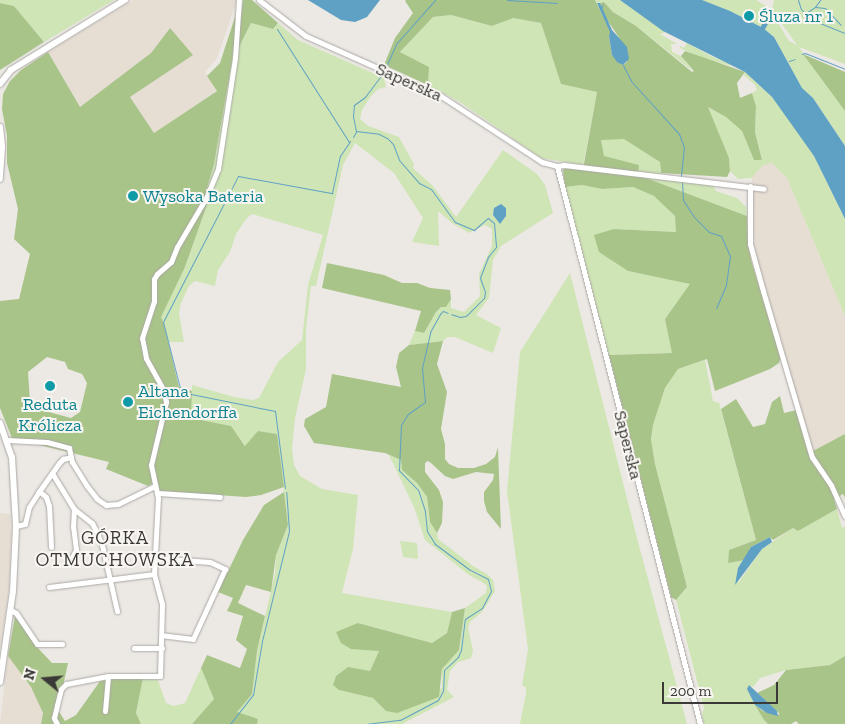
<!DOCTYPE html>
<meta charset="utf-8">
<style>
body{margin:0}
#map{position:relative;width:845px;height:724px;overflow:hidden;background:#ece9e5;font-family:"Zilla Slab",serif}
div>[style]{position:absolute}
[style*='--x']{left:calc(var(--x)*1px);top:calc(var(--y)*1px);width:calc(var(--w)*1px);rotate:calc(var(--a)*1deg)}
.built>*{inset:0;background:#e6ddd3}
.green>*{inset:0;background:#cfe5b5}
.forest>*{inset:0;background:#a9c489}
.water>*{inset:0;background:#5fa1c4}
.stream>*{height:1px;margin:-0.5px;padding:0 0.5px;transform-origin:0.5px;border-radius:0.5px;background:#5fa1c4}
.canal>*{height:4.5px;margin:-2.25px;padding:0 2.25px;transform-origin:2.25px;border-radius:2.25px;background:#5fa1c4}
.roads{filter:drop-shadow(0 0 1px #aba8a4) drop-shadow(0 0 1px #aba8a4)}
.minor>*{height:5px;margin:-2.5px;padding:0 2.5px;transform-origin:2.5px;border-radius:2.5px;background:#fff}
.major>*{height:6px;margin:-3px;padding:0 3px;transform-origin:3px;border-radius:3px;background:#fff}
.dots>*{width:14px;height:14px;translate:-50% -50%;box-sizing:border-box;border:2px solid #f9f6f2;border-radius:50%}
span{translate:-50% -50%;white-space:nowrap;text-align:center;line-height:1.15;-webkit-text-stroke:4px #f9f6f2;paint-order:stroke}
.culture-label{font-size:18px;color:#0d838f}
.left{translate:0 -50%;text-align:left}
.street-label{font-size:18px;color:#3a3937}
.neighbourhood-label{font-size:19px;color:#3b3936;letter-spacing:1px}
.north{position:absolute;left:20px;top:654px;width:50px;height:50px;-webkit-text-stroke:4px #f9f6f2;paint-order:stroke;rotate:287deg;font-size:14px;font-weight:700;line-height:20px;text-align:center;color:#3a3937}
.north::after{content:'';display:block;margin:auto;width:18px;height:22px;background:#3a3937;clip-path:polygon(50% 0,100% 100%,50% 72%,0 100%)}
.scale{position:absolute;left:662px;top:682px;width:116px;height:22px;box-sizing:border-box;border:2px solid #3a3937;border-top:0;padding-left:6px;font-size:15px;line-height:18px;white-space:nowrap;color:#3a3937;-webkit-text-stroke:4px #f9f6f2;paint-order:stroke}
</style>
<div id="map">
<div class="built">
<div style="clip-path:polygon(133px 0,237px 0,217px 58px,205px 72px,217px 90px,154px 133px,130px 97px,192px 55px,169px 28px,151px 53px,80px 107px,48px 52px)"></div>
<div style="clip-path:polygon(772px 163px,787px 178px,845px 316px,845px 434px,813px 452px,755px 252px,752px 178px,763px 165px)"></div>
<div style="clip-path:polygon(0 513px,10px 514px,11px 537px,9px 588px,0 649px)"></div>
<div style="clip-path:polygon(8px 656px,31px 687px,43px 713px,41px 724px,0 724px)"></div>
</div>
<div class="green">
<div style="clip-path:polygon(0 0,114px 0,44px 42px,14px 6px,0 3px)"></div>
<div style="clip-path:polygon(595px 0,620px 0,666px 32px,660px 34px,677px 44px,671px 44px,672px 52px,681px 56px,694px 72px,636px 26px,613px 12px,604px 2px,597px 3px)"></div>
<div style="clip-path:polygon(702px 0,756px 0,769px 8px,789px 41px,797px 45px,772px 10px,774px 0,845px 0,845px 64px,799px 47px,845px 111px,845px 146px,813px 98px,802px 88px,774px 37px,763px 28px)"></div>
<div style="clip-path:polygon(451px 15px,492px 26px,513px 18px,541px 23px,561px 84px,597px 92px,583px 165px,541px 158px,460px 102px,428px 85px,429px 67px,400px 52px,433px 17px)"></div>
<div style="clip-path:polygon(251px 23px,273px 29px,278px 23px,298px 40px,384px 78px,386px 87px,378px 89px,371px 96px,362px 110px,360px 119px,368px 126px,399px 137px,414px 164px,413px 168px,433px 186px,456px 217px,503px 150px,537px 174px,545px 185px,553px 213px,501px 246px,493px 260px,489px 298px,476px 315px,501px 328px,493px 353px,455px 337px,448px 337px,443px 341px,409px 345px,415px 331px,424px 333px,436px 312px,441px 307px,446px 306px,451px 299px,451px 308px,464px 312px,480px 296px,479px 274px,492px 246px,492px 229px,485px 225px,469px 233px,452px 223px,438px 211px,439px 246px,412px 242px,423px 218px,394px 173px,355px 143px,343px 165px,316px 286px,311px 286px,306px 329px,306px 369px,295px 418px,292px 448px,294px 465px,300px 476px,322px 489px,358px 495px,353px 549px,342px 593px,452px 612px,447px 633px,432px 643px,358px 623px,379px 651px,370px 671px,339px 690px,373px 698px,386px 711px,442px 688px,442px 669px,459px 650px,465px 608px,486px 593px,487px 586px,482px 582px,469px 575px,425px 540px,414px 507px,389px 455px,401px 460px,402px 470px,417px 483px,427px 497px,430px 522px,437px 533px,438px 539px,473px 566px,487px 574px,493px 580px,495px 591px,482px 612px,470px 622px,468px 627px,473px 651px,471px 658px,458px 662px,450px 671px,447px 690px,454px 697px,402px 724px,257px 724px,257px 719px,236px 712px,252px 693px,257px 651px,275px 574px,276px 555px,288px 525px,277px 434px,258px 431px,246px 446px,230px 426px,191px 418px,192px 385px,234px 397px,253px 400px,259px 398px,278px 362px,302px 340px,308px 285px,323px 235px,252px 214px,246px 219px,236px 234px,230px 252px,218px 270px,215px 286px,195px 281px,189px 286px,181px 303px,179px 314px,184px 342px,169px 342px,160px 317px,185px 267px,208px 202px,207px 188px,214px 164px,232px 61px)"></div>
<div style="clip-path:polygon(687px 43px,711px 56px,737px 67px,707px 60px,680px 48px,680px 46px,684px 48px)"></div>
<div style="clip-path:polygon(745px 72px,772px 97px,800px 134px,814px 156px,845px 219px,845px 316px,787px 178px,772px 163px,763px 165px,752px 178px,738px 179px,730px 171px,729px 158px,707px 107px,726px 117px,742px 131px,754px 160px,762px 160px,755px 132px,756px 106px,752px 93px,757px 90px,755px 85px,744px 75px)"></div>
<div style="clip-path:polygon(624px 138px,660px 162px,661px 177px,713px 185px,716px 191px,737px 198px,746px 207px,747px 216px,638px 175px,639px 165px,603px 157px,601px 139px)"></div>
<div style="clip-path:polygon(582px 185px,602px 189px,633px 187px,654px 196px,675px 216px,677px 232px,614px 229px,628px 271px,691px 284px,665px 319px,673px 353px,609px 355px,565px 187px)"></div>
<div style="clip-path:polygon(570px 273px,637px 538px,687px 724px,520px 724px,526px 693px,526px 687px,522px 686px,528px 649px,507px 491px,520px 352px)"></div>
<div style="clip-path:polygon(705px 360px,713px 401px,719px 403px,756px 540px,729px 550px,728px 563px,745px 560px,738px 568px,738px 583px,762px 549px,793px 528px,798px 531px,837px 509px,842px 528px,845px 526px,845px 656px,830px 665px,786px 670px,760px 678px,753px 687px,751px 686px,747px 689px,749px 693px,764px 720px,768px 724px,704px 724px,702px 715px,704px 708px,676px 600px,687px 587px,655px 464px,651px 439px,653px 425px,665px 388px,678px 369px)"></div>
<div style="clip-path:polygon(400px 541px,417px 543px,418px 559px,403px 557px)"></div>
<div style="clip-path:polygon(201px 668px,214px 699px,192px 724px,141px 724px,136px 713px,143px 678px,157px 678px,166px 703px,174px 706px,185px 703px)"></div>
</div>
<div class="forest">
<div style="clip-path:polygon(243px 0,252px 0,278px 23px,273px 29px,251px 23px,237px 51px)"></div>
<div style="clip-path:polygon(406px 0,595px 0,611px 32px,609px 36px,612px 55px,623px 65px,627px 62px,618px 36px,605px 17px,600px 3px,604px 2px,613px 12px,636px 26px,692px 72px,694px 71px,681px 56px,685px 51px,745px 72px,737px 83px,740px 98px,752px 93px,756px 106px,755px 132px,762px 160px,754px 160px,742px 131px,726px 117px,708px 107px,729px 158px,730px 171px,727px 177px,661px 173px,660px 162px,624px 139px,601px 140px,604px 156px,639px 165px,638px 175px,747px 216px,748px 242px,751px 260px,781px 357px,779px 363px,770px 369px,715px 391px,707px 359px,678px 369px,665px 388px,653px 425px,651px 439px,655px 464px,687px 587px,676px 600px,671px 597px,609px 355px,672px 353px,665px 319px,690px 284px,628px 271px,599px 252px,594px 235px,614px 229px,676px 232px,675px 216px,654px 196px,633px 187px,602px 189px,582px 185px,565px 187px,563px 170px,567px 167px,583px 169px,597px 92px,561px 84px,541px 23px,513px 18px,492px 26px,451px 15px,433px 17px,400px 52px,429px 67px,428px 85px,384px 65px,395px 38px,413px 13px,405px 1px)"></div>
<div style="clip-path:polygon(0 3px,14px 6px,44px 42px,0 70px)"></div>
<div style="clip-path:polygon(evenodd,235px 17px,237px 20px,232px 61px,214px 164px,207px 188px,208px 202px,185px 267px,161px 317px,164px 324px,179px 387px,192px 391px,191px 418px,231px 426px,245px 446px,258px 431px,277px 434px,284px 487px,261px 495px,246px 497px,160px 491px,157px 481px,148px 486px,106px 469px,109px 462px,35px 444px,14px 443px,0 408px,0 301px,19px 299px,30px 254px,14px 239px,18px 209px,7px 163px,7px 136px,2px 109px,3px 94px,10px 81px,21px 70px,48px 52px,80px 107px,151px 53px,170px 28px,193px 55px,130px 97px,154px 133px,217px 91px,207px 76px,220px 63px,235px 17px,47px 357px,65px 362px,68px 369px,82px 374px,87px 383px,80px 412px,71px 418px,34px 408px,30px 401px,28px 372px,47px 357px)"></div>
<div style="clip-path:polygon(803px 54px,845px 72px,845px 111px,820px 77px)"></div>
<div style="clip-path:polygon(327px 263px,384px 275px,402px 283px,417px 283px,430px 288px,450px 290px,451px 299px,446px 307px,441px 307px,436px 312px,424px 333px,415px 331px,421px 311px,322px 288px)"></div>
<div style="clip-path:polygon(443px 341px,437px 364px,447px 392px,441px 429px,445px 444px,445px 459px,449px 464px,458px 468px,474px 468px,486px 464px,495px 457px,498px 447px,501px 529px,487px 512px,484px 501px,484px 492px,493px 480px,494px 474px,476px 472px,453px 479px,445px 476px,431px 463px,428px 461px,425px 463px,425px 472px,439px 490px,443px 502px,442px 523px,437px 533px,430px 522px,427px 497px,417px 483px,402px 470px,401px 460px,385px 453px,314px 443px,304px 426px,305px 419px,326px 407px,332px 374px,401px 387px,396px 367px,399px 353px,409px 345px)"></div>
<div style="clip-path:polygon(780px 396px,784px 413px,797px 410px,808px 452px,813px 451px,845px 434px,845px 498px,843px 494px,834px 499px,837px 509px,798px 531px,793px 528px,773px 540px,770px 537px,751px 547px,745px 560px,728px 563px,729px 550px,756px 540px,721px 409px,736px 399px,753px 427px,765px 424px,772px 402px)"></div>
<div style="clip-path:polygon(284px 492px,288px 525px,276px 555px,271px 592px,246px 585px,238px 603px,265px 616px,257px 651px,252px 694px,237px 712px,258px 719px,257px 724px,192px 724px,214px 699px,201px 668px,207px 655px,240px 668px,247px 649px,236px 640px,243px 616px,227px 611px,233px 598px,218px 592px,243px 540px,264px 505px)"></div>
<div style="clip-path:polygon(465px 608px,459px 650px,442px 669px,439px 697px,397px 713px,386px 711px,373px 698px,339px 690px,333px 685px,336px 676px,348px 667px,370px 671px,379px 651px,351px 649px,341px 643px,336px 632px,358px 623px,432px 643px,447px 633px,452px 612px)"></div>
<div style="clip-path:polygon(15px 616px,36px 646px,52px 663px,68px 663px,58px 710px,65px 721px,76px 715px,103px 677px,143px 678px,136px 713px,141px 724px,41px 724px,43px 713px,31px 687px,8px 656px)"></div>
<div style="clip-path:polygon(845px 656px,845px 724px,799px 724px,796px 721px,791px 724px,768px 724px,764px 720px,755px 705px,763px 711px,779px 715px,779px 713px,757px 693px,774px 685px,786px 670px,830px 665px)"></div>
</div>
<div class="water">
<div style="clip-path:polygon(308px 0,380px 0,367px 17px,355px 22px,341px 20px)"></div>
<div style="clip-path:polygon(620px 0,702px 0,730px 11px,763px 28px,774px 37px,802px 88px,813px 98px,845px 146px,845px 219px,814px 156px,772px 97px,745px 72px,663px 31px)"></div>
<div style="clip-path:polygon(597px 3px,600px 3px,612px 30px,627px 47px,629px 59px,623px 65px,617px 62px,612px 55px,609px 36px,610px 32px)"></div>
<div style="clip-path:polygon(501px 204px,506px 208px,506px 216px,500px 224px,493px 215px,494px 208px)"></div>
<div style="clip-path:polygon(770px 537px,772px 542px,762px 549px,735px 585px,738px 568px,751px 547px)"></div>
<div style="clip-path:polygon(749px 685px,777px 711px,778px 716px,767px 713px,755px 705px,747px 689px)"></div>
</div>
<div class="stream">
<div style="--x:507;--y:0;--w:50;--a:3.4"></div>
<div style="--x:798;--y:0;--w:9;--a:72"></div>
<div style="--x:801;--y:9;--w:13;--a:48"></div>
<div style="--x:810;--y:19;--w:38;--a:22"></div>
<div style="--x:815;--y:7;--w:9;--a:-54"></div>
<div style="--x:601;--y:8;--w:4;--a:-63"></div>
<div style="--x:806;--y:13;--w:11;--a:-34"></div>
<div style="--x:815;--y:7;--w:10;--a:6"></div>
<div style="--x:825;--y:8;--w:23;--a:47"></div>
<div style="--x:277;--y:29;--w:134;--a:57.5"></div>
<div style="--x:802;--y:54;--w:3;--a:-18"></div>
<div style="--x:805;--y:53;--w:43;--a:21.8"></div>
<div style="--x:789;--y:61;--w:6;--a:-18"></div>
<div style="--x:623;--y:65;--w:18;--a:63"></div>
<div style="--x:631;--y:81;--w:72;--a:47.8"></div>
<div style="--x:679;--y:134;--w:14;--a:69"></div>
<div style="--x:684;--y:147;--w:30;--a:96"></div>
<div style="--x:385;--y:69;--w:27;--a:-66"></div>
<div style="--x:396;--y:44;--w:59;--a:-48.4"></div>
<div style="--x:383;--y:73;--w:30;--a:127"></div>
<div style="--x:365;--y:97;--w:14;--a:144"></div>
<div style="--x:354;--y:105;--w:11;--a:95"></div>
<div style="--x:353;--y:116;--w:15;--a:79"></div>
<div style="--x:356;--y:131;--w:23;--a:7"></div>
<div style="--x:379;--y:134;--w:9;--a:27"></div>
<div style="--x:387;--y:138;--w:8;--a:45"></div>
<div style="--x:393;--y:144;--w:17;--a:69"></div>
<div style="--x:399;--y:160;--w:30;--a:49"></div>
<div style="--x:419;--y:183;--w:13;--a:27"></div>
<div style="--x:431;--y:189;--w:41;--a:54"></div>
<div style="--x:455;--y:222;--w:21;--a:23"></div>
<div style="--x:474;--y:230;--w:18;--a:-41"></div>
<div style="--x:488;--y:218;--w:8;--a:40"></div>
<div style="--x:494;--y:223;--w:24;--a:85"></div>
<div style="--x:496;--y:247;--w:13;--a:129"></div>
<div style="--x:488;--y:257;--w:22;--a:111"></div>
<div style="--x:480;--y:278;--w:15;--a:70"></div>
<div style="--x:485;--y:292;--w:6;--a:99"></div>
<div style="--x:484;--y:298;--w:25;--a:135"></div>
<div style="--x:466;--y:316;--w:6;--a:171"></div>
<div style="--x:460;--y:317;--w:9;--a:-162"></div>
<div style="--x:353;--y:137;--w:6;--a:-59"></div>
<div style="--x:682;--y:181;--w:19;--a:87"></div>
<div style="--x:683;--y:200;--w:20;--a:57"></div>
<div style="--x:694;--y:217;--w:21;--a:45"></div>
<div style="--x:709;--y:232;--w:13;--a:18"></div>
<div style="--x:721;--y:236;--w:22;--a:66"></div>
<div style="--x:730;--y:256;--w:29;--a:98"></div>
<div style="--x:726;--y:285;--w:25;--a:113"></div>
<div style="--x:285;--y:488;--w:78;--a:-97.4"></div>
<div style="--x:275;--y:411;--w:96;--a:-168.6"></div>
<div style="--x:181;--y:392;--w:72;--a:-104.4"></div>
<div style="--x:163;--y:322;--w:164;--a:-62.8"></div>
<div style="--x:238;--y:176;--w:96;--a:10.3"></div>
<div style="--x:332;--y:193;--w:38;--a:-78"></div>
<div style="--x:340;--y:156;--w:18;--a:-56"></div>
<div style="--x:230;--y:724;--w:37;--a:-52"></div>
<div style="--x:253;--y:695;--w:55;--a:-80.5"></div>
<div style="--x:262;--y:641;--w:113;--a:-76.2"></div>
<div style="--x:289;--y:531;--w:39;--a:-94"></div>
<div style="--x:366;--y:724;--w:34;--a:-7"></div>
<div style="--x:400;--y:720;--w:43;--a:-27.8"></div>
<div style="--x:438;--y:700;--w:10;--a:-61"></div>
<div style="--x:443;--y:691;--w:21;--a:-87"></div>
<div style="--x:444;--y:670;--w:19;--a:-43"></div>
<div style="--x:458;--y:657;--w:8;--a:-67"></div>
<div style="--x:461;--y:650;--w:31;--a:-83"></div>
<div style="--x:465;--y:619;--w:20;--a:-33"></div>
<div style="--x:482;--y:608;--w:19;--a:-62"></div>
<div style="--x:491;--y:591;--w:12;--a:-104"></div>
<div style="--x:488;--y:579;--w:20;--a:-153"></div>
<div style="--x:470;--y:570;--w:44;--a:-143.4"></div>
<div style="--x:435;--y:544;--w:15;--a:-122"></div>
<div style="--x:427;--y:531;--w:20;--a:-96"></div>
<div style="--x:425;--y:511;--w:22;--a:-108"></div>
<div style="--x:418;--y:490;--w:28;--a:-134"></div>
<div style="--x:399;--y:470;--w:45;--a:-87.5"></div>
<div style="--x:401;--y:425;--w:13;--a:-58"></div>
<div style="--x:408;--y:414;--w:21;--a:-35"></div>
<div style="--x:425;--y:402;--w:34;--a:-95"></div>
<div style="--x:422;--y:368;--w:37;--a:-77"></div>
<div style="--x:430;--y:332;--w:21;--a:-61"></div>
<div style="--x:440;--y:314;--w:4;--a:-45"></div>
<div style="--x:443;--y:311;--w:5;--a:22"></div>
</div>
<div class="canal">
<div style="--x:760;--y:32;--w:13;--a:-61"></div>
</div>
<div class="roads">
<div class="minor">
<div style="--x:259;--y:0;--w:59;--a:37.5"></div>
<div style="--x:306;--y:36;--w:148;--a:24"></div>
<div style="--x:441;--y:96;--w:121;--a:33.2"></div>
<div style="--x:542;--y:162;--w:16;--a:15"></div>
<div style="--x:557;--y:166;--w:7;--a:-8"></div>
<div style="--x:564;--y:165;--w:201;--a:6.8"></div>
<div style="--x:557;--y:166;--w:576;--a:75.63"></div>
<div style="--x:750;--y:186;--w:58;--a:90"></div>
<div style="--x:750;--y:244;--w:49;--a:74.5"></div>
<div style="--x:763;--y:291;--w:173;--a:73.6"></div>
<div style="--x:812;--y:457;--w:34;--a:56"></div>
<div style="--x:831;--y:485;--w:34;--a:66"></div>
<div style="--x:7;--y:440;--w:40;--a:2.9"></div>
<div style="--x:47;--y:442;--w:23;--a:15"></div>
<div style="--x:69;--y:448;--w:14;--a:78"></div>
<div style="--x:72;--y:462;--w:28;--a:58"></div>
<div style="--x:87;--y:486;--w:16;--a:52"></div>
<div style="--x:97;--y:499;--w:11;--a:34"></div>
<div style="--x:106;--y:505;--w:12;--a:-5"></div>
<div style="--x:118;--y:504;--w:41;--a:-25.9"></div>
<div style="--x:52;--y:473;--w:42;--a:58.6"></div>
<div style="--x:74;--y:509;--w:23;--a:38"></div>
<div style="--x:92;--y:523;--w:9;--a:63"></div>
<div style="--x:96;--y:531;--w:15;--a:67"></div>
<div style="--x:102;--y:545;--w:68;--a:77.2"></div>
<div style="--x:39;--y:491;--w:9;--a:41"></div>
<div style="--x:46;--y:497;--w:9;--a:72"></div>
<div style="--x:49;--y:506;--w:41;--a:87.2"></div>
<div style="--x:158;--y:493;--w:62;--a:3.7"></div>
<div style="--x:16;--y:526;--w:9;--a:-13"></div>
<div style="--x:25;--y:524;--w:17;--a:-77"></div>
<div style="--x:29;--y:507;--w:17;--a:-57"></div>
<div style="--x:38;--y:493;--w:37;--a:-55"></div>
<div style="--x:59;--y:463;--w:6;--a:-45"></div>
<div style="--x:63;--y:459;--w:8;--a:-14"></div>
<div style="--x:155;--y:558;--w:55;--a:4.2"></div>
<div style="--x:210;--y:562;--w:17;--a:25"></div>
<div style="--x:225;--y:569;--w:77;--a:114.6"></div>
<div style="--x:193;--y:639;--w:31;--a:-173"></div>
<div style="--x:67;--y:560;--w:4;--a:-14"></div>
<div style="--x:71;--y:559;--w:10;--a:-61"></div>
<div style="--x:76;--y:550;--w:23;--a:-97"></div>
<div style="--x:73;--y:527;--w:18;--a:-87"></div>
<div style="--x:49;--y:587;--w:106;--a:-7.1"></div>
<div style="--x:11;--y:610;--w:6;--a:31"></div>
<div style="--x:16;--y:613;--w:37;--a:56"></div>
<div style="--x:37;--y:644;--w:25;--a:0"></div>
<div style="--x:134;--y:648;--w:28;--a:0"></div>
<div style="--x:105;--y:711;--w:35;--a:-85"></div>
<div style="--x:57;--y:724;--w:7;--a:-117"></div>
<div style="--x:54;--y:718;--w:13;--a:-77"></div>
<div style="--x:57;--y:705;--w:16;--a:-76"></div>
<div style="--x:61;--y:689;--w:7;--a:-45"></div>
<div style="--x:66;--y:684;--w:43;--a:-10.8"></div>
<div style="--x:108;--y:676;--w:52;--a:0"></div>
<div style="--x:160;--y:676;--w:72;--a:-88.4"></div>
<div style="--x:162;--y:604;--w:31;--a:-105"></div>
<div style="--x:154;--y:574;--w:76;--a:-87"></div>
<div style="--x:158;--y:498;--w:34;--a:-102"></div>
<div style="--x:151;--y:465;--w:65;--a:-76.6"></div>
<div style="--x:166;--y:402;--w:13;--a:-103"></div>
<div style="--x:163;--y:389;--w:35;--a:-119"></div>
<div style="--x:146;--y:358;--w:20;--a:-101"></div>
<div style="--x:142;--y:338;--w:39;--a:-72"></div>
<div style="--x:154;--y:301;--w:22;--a:-90"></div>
<div style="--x:154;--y:279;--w:6;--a:-59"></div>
<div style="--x:157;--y:274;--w:18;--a:-41"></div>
<div style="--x:171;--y:262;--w:16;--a:-68"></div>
<div style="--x:177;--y:247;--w:59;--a:-59.5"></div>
<div style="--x:207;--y:196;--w:29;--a:-68"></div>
<div style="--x:218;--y:169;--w:112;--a:-81.3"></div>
<div style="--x:235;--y:58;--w:58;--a:-86.1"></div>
</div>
<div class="major">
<div style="--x:0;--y:84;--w:18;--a:-52"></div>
<div style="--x:11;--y:70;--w:134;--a:-31.6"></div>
<div style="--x:0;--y:127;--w:20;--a:84"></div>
<div style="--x:2;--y:147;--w:32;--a:94"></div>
<div style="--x:0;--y:423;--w:36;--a:71"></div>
<div style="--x:12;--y:457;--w:69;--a:86.7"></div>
<div style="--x:16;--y:526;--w:65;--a:92.6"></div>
<div style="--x:13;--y:591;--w:92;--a:98.1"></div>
</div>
</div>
<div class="dots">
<div style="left:749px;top:16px;background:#0f9aa8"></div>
<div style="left:133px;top:196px;background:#0f9aa8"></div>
<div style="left:50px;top:386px;background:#0f9aa8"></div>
<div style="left:128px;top:402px;background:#0f9aa8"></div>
</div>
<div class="culture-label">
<span class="left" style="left:759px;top:16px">Śluza nr 1</span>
<span class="left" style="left:143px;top:196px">Wysoka Bateria</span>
<span class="left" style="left:138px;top:402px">Altana<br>Eichendorffa</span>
<span style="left:50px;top:415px">Reduta<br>Królicza</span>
</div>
<div class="street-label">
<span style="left:409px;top:82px;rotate:24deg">Saperska</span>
<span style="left:628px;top:445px;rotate:76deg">Saperska</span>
</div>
<div class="neighbourhood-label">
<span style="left:115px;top:549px">GÓRKA<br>OTMUCHOWSKA</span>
</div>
<div class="north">N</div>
<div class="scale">200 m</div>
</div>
